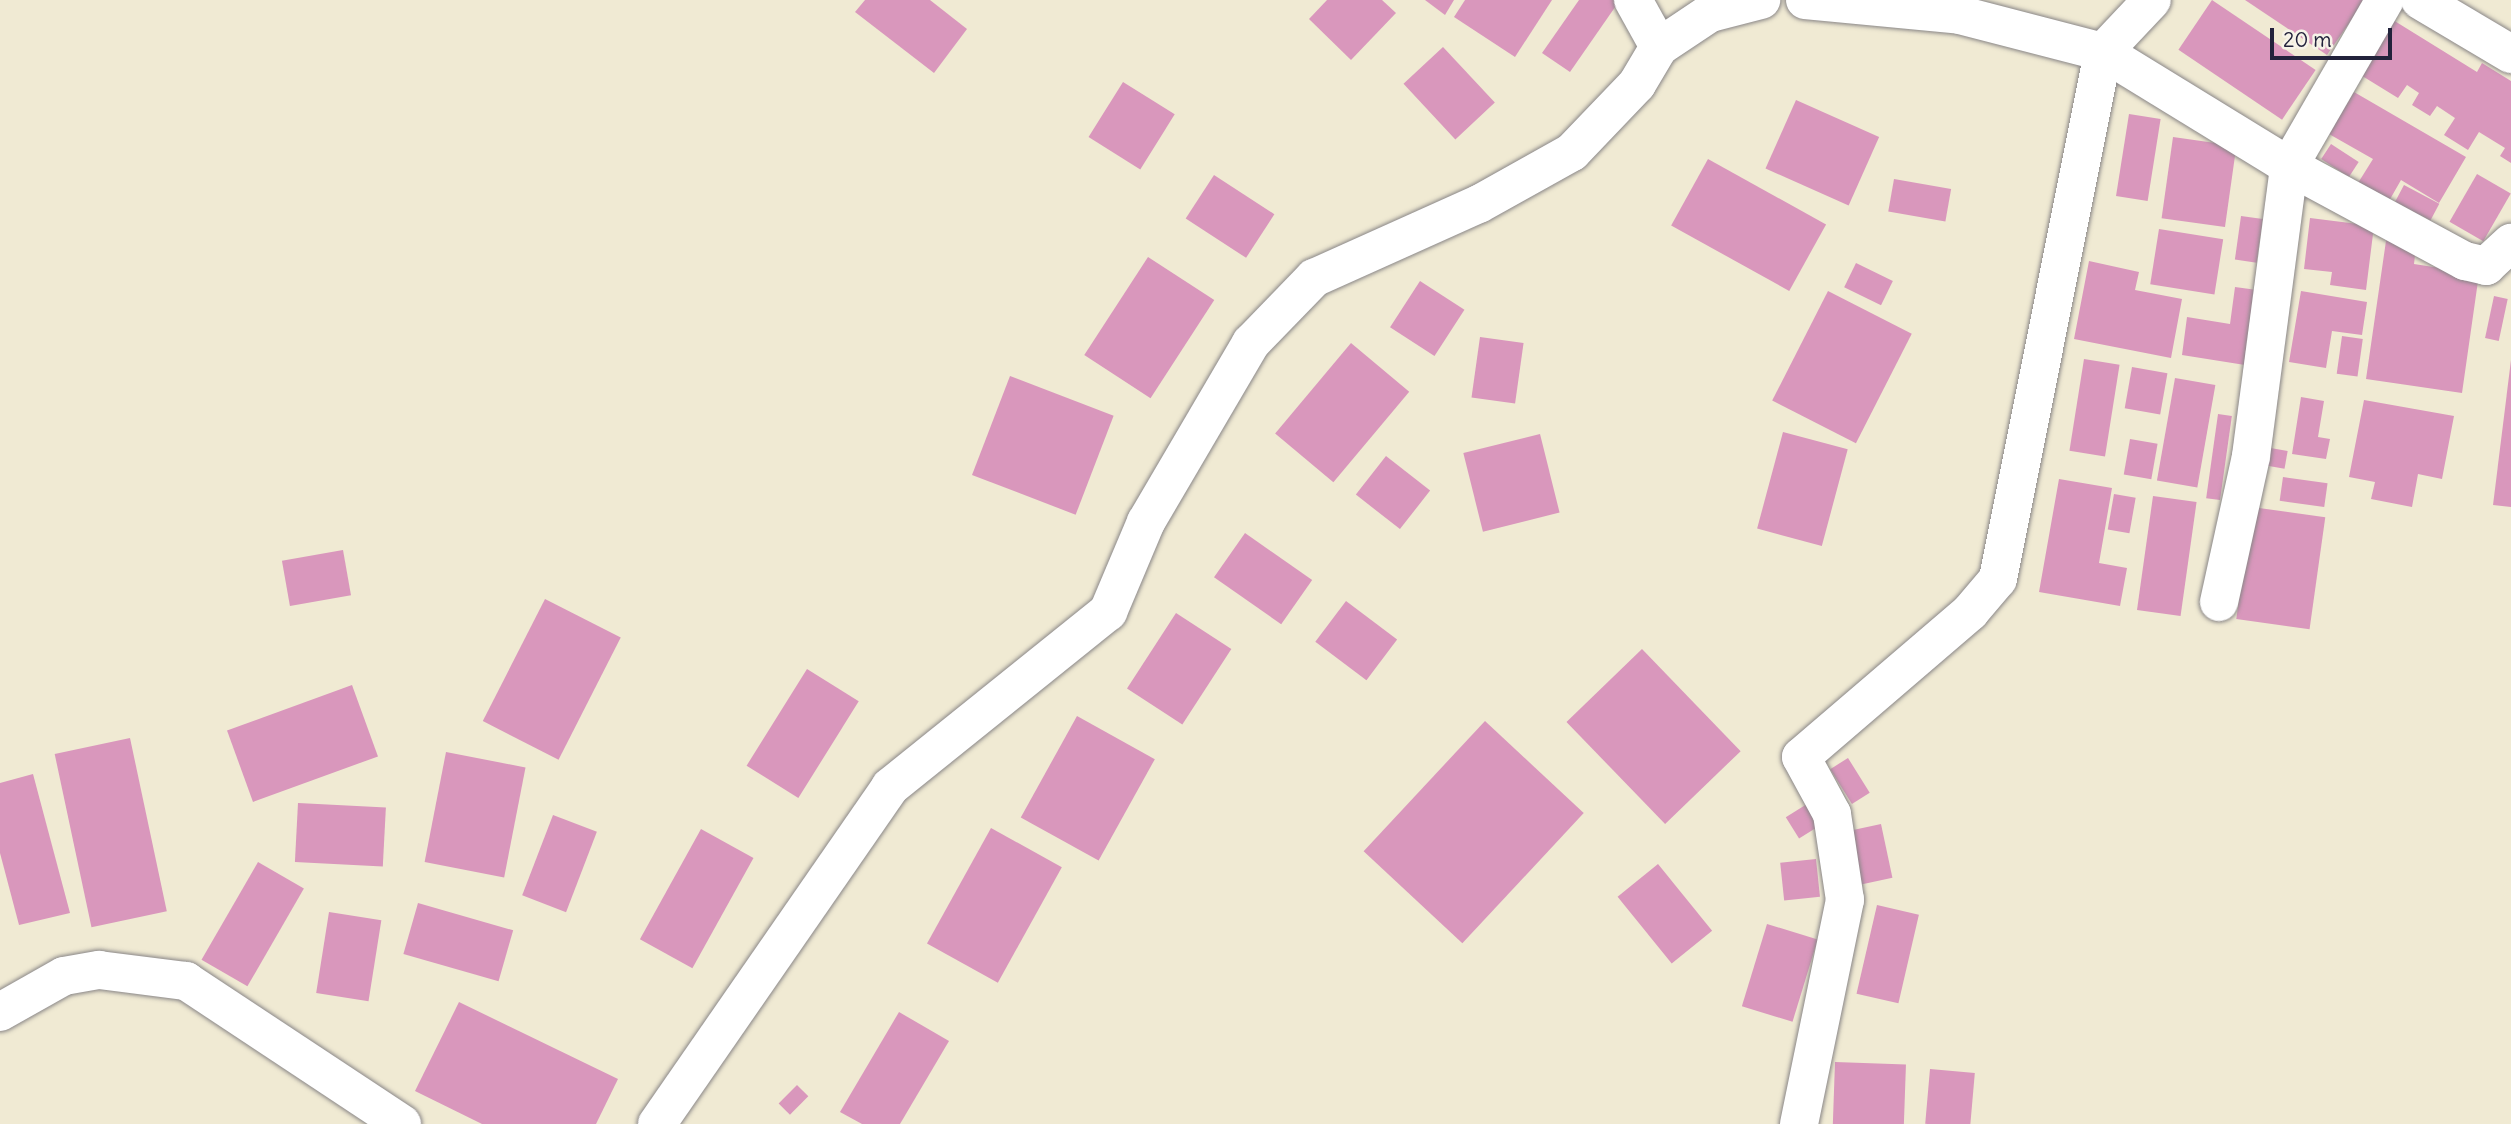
<!DOCTYPE html>
<style>
body{margin:0}
#map{position:relative;width:2511px;height:1124px;overflow:hidden;background:#f0ead3;font-family:Delius,sans-serif}
div>[style]{position:absolute}
[style*='--x']{left:calc(var(--x)*1px);top:calc(var(--y)*1px);width:calc(var(--w)*1px);rotate:calc(var(--a)*1deg)}
.building>*{inset:0;background:#d997bc;transform-origin:0 0}
.roads{filter:drop-shadow(0 0 2px #898687) drop-shadow(0 0 2px #898687)}
.minor>*{height:38px;margin:-19px;padding:0 19px;transform-origin:19px;border-radius:19px;background:#fff}
span{translate:-50% -50%;white-space:nowrap;text-align:center;line-height:1.15;-webkit-text-stroke:7px #f7f3e8;paint-order:stroke}
.scale{position:absolute;left:2270px;top:28px;width:122px;height:32px;box-sizing:border-box;border:4px solid #22223b;border-top:0;padding-left:9px;font-size:21px;line-height:24px;white-space:nowrap;color:#22223b;-webkit-text-stroke:5px #f7f3e8;paint-order:stroke}
</style>
<div id="map">
<div class="building">
<div style="clip-path:polygon(865px 0,930px 0,967px 29px,934px 73px,855px 12px)"></div>
<div style="clip-path:polygon(1327px 0,1382px 0,1396px 13px,1351px 60px,1309px 19px)"></div>
<div style="clip-path:polygon(1425px 0,1454px 0,1445px 15px)"></div>
<div style="clip-path:polygon(1465px 0,1552px 0,1515px 57px,1454px 17px)"></div>
<div style="clip-path:polygon(1579px 0,1620px 0,1570px 72px,1542px 53px)"></div>
<div style="left:2212px;top:0;width:125px;height:60px;rotate:34deg"></div>
<div style="clip-path:polygon(2245px 0,2365px 0,2327px 55px)"></div>
<div style="clip-path:polygon(2393px 20px,2477px 72px,2482px 63px,2511px 81px,2511px 163px,2500px 156px,2505px 148px,2479px 132px,2468px 150px,2444px 135px,2455px 118px,2437px 106px,2430px 116px,2412px 105px,2419px 93px,2407px 85px,2398px 98px,2359px 74px)"></div>
<div style="left:1443px;top:47px;width:76px;height:54px;rotate:47deg"></div>
<div style="left:1123px;top:82px;width:61px;height:65px;rotate:32deg"></div>
<div style="clip-path:polygon(2354px 92px,2466px 157px,2439px 203px,2401px 180px,2389px 201px,2358px 183px,2373px 159px,2329px 134px)"></div>
<div style="left:1796px;top:100px;width:91px;height:75px;rotate:24deg"></div>
<div style="left:2129px;top:114px;width:32px;height:83px;rotate:9deg"></div>
<div style="left:2173px;top:137px;width:64px;height:82px;rotate:8deg"></div>
<div style="left:2331px;top:144px;width:33px;height:18px;rotate:33deg"></div>
<div style="left:1708px;top:159px;width:135px;height:76px;rotate:29deg"></div>
<div style="left:2477px;top:174px;width:39px;height:55px;rotate:30deg"></div>
<div style="left:1214px;top:175px;width:72px;height:52px;rotate:33deg"></div>
<div style="left:1894px;top:179px;width:58px;height:33px;rotate:10deg"></div>
<div style="left:2404px;top:185px;width:40px;height:19px;rotate:28deg"></div>
<div style="left:2241px;top:216px;width:22px;height:44px;rotate:8deg"></div>
<div style="clip-path:polygon(2310px 218px,2374px 226px,2366px 290px,2330px 285px,2332px 272px,2304px 269px)"></div>
<div style="left:2159px;top:229px;width:65px;height:56px;rotate:9deg"></div>
<div style="clip-path:polygon(2387px 234px,2417px 238px,2414px 264px,2479px 274px,2462px 393px,2366px 379px)"></div>
<div style="left:1148px;top:257px;width:79px;height:117px;rotate:33deg"></div>
<div style="clip-path:polygon(2089px 261px,2139px 272px,2135px 290px,2182px 299px,2171px 358px,2074px 339px)"></div>
<div style="left:1856px;top:263px;width:41px;height:27px;rotate:26deg"></div>
<div style="left:1420px;top:281px;width:53px;height:55px;rotate:33deg"></div>
<div style="clip-path:polygon(2235px 287px,2257px 290px,2245px 365px,2182px 355px,2187px 317px,2230px 324px)"></div>
<div style="left:1828px;top:291px;width:94px;height:123px;rotate:27deg"></div>
<div style="clip-path:polygon(2301px 291px,2367px 302px,2362px 335px,2332px 331px,2326px 368px,2289px 362px)"></div>
<div style="left:2494px;top:296px;width:14px;height:43px;rotate:12deg"></div>
<div style="left:2342px;top:336px;width:21px;height:38px;rotate:8deg"></div>
<div style="left:1480px;top:337px;width:44px;height:61px;rotate:8deg"></div>
<div style="left:1351px;top:343px;width:76px;height:118px;rotate:40deg"></div>
<div style="left:2084px;top:359px;width:36px;height:93px;rotate:9deg"></div>
<div style="clip-path:polygon(2511px 360px,2511px 507px,2493px 505px)"></div>
<div style="left:2132px;top:367px;width:36px;height:42px;rotate:10deg"></div>
<div style="left:1010px;top:376px;width:111px;height:106px;rotate:21deg"></div>
<div style="left:2175px;top:378px;width:41px;height:104px;rotate:10deg"></div>
<div style="clip-path:polygon(2301px 397px,2324px 401px,2318px 437px,2330px 439px,2326px 459px,2292px 454px)"></div>
<div style="clip-path:polygon(2364px 400px,2454px 416px,2442px 479px,2418px 474px,2412px 507px,2371px 499px,2375px 482px,2349px 477px)"></div>
<div style="left:2218px;top:414px;width:14px;height:85px;rotate:8deg"></div>
<div style="left:1783px;top:432px;width:67px;height:100px;rotate:15deg"></div>
<div style="left:1540px;top:434px;width:81px;height:79px;rotate:76deg"></div>
<div style="left:2130px;top:439px;width:28px;height:36px;rotate:10deg"></div>
<div style="left:2265px;top:447px;width:23px;height:18px;rotate:10deg"></div>
<div style="left:1386px;top:456px;width:56px;height:49px;rotate:38deg"></div>
<div style="left:2283px;top:477px;width:45px;height:24px;rotate:8deg"></div>
<div style="clip-path:polygon(2059px 479px,2112px 488px,2099px 563px,2127px 568px,2120px 606px,2039px 592px)"></div>
<div style="left:2114px;top:494px;width:22px;height:36px;rotate:10deg"></div>
<div style="left:2153px;top:496px;width:44px;height:115px;rotate:8deg"></div>
<div style="left:2252px;top:507px;width:74px;height:113px;rotate:8deg"></div>
<div style="left:1245px;top:533px;width:82px;height:54px;rotate:35deg"></div>
<div style="left:343px;top:550px;width:46px;height:62px;rotate:80deg"></div>
<div style="left:545px;top:599px;width:85px;height:137px;rotate:27deg"></div>
<div style="left:1346px;top:601px;width:64px;height:51px;rotate:37deg"></div>
<div style="left:1176px;top:613px;width:66px;height:90px;rotate:33deg"></div>
<div style="left:1642px;top:649px;width:142px;height:105px;rotate:46deg"></div>
<div style="left:807px;top:669px;width:61px;height:114px;rotate:32deg"></div>
<div style="left:352px;top:685px;width:76px;height:133px;rotate:70deg"></div>
<div style="left:1077px;top:716px;width:89px;height:116px;rotate:29deg"></div>
<div style="left:1485px;top:721px;width:135px;height:178px;rotate:43deg"></div>
<div style="left:130px;top:738px;width:177px;height:77px;rotate:78deg"></div>
<div style="left:446px;top:752px;width:81px;height:112px;rotate:11deg"></div>
<div style="left:1848px;top:758px;width:41px;height:21px;rotate:58deg"></div>
<div style="clip-path:polygon(33px 774px,70px 913px,19px 925px,0 853px,0 783px)"></div>
<div style="left:298px;top:803px;width:88px;height:59px;rotate:3deg"></div>
<div style="left:1807px;top:804px;width:25px;height:25px;rotate:58deg"></div>
<div style="left:553px;top:815px;width:47px;height:86px;rotate:21deg"></div>
<div style="left:1881px;top:824px;width:55px;height:32px;rotate:78deg"></div>
<div style="left:991px;top:828px;width:81px;height:132px;rotate:29deg"></div>
<div style="left:701px;top:829px;width:60px;height:126px;rotate:29deg"></div>
<div style="left:1816px;top:859px;width:38px;height:36px;rotate:84deg"></div>
<div style="left:258px;top:862px;width:53px;height:113px;rotate:30deg"></div>
<div style="left:1658px;top:864px;width:86px;height:52px;rotate:51deg"></div>
<div style="left:418px;top:903px;width:99px;height:53px;rotate:16deg"></div>
<div style="left:1877px;top:905px;width:43px;height:91px;rotate:13deg"></div>
<div style="left:329px;top:912px;width:53px;height:82px;rotate:9deg"></div>
<div style="left:1767px;top:924px;width:53px;height:86px;rotate:17deg"></div>
<div style="clip-path:polygon(459px 1002px,618px 1079px,596px 1124px,482px 1124px,415px 1091px)"></div>
<div style="clip-path:polygon(899px 1012px,949px 1041px,900px 1124px,862px 1124px,840px 1112px)"></div>
<div style="left:1835px;top:1062px;width:71px;height:62px;rotate:2deg"></div>
<div style="left:1930px;top:1069px;width:45px;height:55px;rotate:5deg"></div>
<div style="left:797px;top:1085px;width:16px;height:26px;rotate:45deg"></div>
</div>
<div class="roads">
<div class="minor">
<div style="--x:1633;--y:0;--w:54;--a:61"></div>
<div style="--x:1805;--y:0;--w:156;--a:5.5"></div>
<div style="--x:1960;--y:15;--w:148;--a:14.5"></div>
<div style="--x:2103;--y:52;--w:218;--a:31.5"></div>
<div style="--x:2289;--y:166;--w:200;--a:28.4"></div>
<div style="--x:2465;--y:261;--w:22;--a:13"></div>
<div style="--x:2486;--y:266;--w:34;--a:-43"></div>
<div style="--x:2420;--y:0;--w:106;--a:30.7"></div>
<div style="--x:2219;--y:602;--w:149;--a:-77.6"></div>
<div style="--x:2251;--y:456;--w:292;--a:-82.5"></div>
<div style="--x:2289;--y:166;--w:192;--a:-60"></div>
<div style="--x:0;--y:1012;--w:73;--a:-29.4"></div>
<div style="--x:64;--y:976;--w:36;--a:-10"></div>
<div style="--x:99;--y:970;--w:88;--a:7.2"></div>
<div style="--x:186;--y:981;--w:259;--a:33.5"></div>
<div style="--x:657;--y:1124;--w:410;--a:-55.3"></div>
<div style="--x:890;--y:787;--w:280;--a:-38.8"></div>
<div style="--x:1108;--y:612;--w:98;--a:-67.1"></div>
<div style="--x:1146;--y:522;--w:208;--a:-59.6"></div>
<div style="--x:1251;--y:343;--w:91;--a:-45.9"></div>
<div style="--x:1314;--y:278;--w:181;--a:-24.2"></div>
<div style="--x:1479;--y:204;--w:107;--a:-29.2"></div>
<div style="--x:1572;--y:152;--w:94;--a:-46.3"></div>
<div style="--x:1637;--y:84;--w:43;--a:-59.3"></div>
<div style="--x:1659;--y:47;--w:61;--a:-33.7"></div>
<div style="--x:1710;--y:13;--w:53;--a:-14.3"></div>
<div style="--x:1799;--y:1124;--w:229;--a:-78.4"></div>
<div style="--x:1845;--y:900;--w:87;--a:-98.6"></div>
<div style="--x:1832;--y:814;--w:65;--a:-118.5"></div>
<div style="--x:1801;--y:757;--w:223;--a:-40.6"></div>
<div style="--x:1970;--y:612;--w:43;--a:-49.7"></div>
<div style="--x:1998;--y:579;--w:537;--a:-78.73"></div>
<div style="--x:2103;--y:52;--w:71;--a:-46.7"></div>
</div>
</div>
<div class="scale">20 m</div>
</div>
